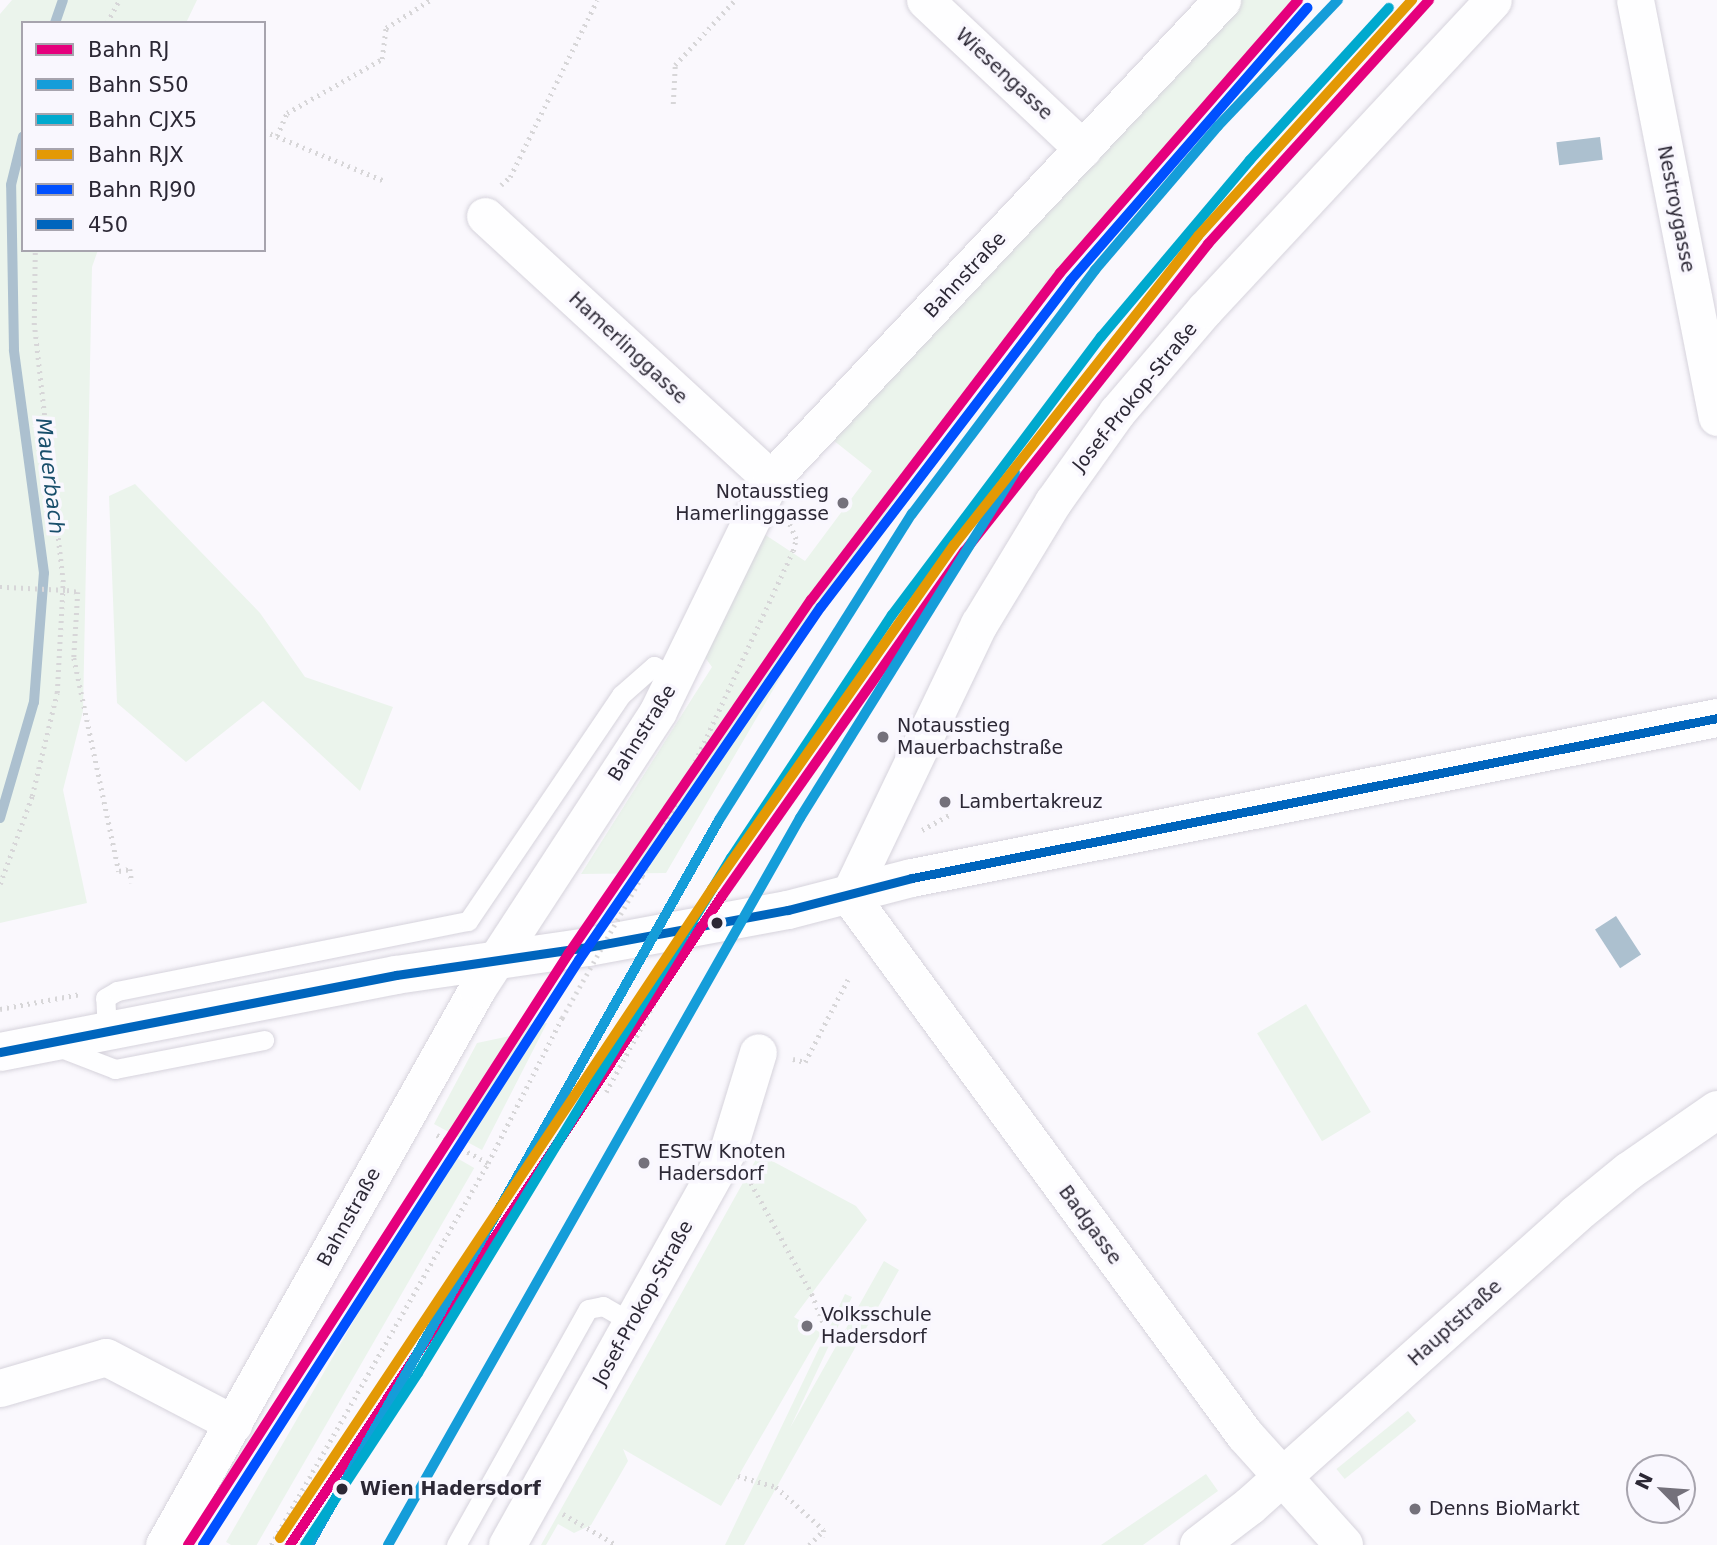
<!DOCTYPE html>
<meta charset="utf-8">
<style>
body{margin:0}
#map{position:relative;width:1717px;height:1545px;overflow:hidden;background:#faf8fd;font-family:"DejaVu Sans",sans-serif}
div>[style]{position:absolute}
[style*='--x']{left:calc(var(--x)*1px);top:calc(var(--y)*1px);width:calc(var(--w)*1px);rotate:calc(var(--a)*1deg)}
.green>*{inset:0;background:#ebf4ec;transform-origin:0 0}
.water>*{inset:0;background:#acc0cf;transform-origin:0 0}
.stream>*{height:10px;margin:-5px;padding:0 5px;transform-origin:5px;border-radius:5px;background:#acc0cf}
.path>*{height:4.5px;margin-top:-2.25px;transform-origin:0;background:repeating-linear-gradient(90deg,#d7d6d8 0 2px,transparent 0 7px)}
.roads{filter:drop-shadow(0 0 2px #d6d3dc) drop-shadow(0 0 2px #d6d3dc)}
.lane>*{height:19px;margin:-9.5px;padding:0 9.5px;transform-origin:9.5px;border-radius:9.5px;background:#fefeff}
.street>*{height:37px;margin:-18.5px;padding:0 18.5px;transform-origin:18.5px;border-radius:18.5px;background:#fefeff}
.secondary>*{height:38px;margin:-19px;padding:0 19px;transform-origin:19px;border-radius:19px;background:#fefeff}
.path-bridge>*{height:4.5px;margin-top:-2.25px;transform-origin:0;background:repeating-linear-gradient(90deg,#d7d6d8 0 2px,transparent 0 7px)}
.bus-1>*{height:9px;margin:-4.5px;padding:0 4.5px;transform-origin:4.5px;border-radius:4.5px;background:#0065bd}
.rail-1>*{height:10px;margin:-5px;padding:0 5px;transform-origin:5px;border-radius:5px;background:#e5007d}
.rail-2>*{height:10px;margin:-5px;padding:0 5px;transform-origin:5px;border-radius:5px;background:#159dd9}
.rail-3>*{height:10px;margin:-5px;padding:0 5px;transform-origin:5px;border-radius:5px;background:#00a9ce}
.rail-4>*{height:10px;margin:-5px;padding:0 5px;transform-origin:5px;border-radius:5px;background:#e39905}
.rail-5>*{height:10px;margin:-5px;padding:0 5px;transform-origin:5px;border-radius:5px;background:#0050ff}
.dots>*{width:19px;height:19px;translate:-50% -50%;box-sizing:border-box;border:4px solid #f9f7fe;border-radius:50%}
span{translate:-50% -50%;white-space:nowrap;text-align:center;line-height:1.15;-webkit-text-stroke:7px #f9f7fe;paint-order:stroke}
.street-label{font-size:19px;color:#2c2835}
.poi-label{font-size:19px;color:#2c2835}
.right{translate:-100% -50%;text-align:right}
.left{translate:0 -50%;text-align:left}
.stop-label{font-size:19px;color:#2c2835;font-weight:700}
.water-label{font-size:21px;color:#184e6b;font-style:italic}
.legend{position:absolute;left:21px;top:21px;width:245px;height:231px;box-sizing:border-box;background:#f9f7fe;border:2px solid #a7a4ae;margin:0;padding:9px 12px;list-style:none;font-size:21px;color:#2c2835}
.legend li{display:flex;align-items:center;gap:14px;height:35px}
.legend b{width:35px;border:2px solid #a7a4ae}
.north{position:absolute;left:1626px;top:1454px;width:70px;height:70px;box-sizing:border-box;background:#f9f7fe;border:2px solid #a7a4ae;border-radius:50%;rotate:295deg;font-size:19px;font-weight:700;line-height:28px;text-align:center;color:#2c2835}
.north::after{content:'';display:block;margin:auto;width:24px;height:32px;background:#74717b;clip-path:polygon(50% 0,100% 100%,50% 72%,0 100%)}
</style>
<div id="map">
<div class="green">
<div style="clip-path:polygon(12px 0,197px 0,186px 23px,23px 23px,23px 250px,98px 250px,92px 267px,83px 711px,63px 790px,87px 903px,0 923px,0 14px)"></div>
<div style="clip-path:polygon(1241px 0,1304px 0,1158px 159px,1020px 327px,888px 510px,798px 647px,666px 873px,581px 874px,712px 667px,704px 656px,764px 534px,805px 561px,872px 471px,833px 440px)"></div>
<div style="clip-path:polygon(135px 484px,260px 613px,305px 677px,393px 707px,360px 791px,263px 701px,186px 762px,117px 703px,109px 496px)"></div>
<div style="left:1306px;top:1004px;width:126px;height:57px;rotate:59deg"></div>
<div style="clip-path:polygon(547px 1023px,482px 1150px,434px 1124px,477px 1043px,515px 1035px,521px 1025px)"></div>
<div style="left:450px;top:1154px;width:28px;height:448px;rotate:30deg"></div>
<div style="clip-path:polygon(759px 1154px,856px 1206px,867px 1220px,794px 1317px,821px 1333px,721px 1506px,623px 1449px,628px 1461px,591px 1525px,574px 1533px,558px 1524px,546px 1545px,541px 1545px)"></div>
<div style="clip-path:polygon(884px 1261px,899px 1270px,744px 1545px,725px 1545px,845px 1294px,852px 1297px,790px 1428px)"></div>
<div style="left:1408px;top:1411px;width:13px;height:92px;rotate:51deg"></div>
<div style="clip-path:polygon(1206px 1474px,1218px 1491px,1143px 1545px,1101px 1545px)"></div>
</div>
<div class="water">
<div style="left:1600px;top:137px;width:23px;height:44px;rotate:83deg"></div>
<div style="left:1616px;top:916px;width:46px;height:25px;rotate:57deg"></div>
</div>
<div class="stream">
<div style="--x:55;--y:23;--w:24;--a:-71"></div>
<div style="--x:0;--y:818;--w:121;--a:-73.7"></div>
<div style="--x:34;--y:702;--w:129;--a:-85.6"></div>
<div style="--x:44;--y:573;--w:225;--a:-97.7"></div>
<div style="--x:14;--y:350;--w:165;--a:-91"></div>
<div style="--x:11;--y:185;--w:50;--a:-76.2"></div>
</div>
<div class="path">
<div style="--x:107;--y:23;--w:26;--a:-62"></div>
<div style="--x:673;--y:104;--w:39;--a:-87"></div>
<div style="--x:675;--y:65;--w:88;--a:-47.3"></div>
<div style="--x:264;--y:131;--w:131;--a:22.5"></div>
<div style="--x:277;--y:136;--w:25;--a:-67"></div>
<div style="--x:287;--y:113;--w:109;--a:-29.6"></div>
<div style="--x:382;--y:59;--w:31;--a:-83"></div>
<div style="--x:386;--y:28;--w:52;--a:-32.5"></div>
<div style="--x:501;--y:185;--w:12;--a:-42"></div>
<div style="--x:510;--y:177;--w:197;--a:-63.8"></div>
<div style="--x:0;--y:587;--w:7;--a:0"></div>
<div style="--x:67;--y:590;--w:11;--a:10"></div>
<div style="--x:78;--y:592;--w:66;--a:93.5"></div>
<div style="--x:74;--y:658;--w:218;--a:78.1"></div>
<div style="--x:119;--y:871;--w:11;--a:-10"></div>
<div style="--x:130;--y:869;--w:14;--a:82"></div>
<div style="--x:922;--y:830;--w:31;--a:-29"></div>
<div style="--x:642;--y:876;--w:358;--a:-65.1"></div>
<div style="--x:793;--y:551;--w:12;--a:-76"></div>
<div style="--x:796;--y:539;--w:17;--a:-114"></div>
<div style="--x:0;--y:884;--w:94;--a:-70"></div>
<div style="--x:32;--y:796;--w:106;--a:-76.4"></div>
<div style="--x:57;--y:693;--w:111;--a:-86.9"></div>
<div style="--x:63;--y:582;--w:259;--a:-96.4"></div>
<div style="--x:34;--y:325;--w:75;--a:-89.2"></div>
<div style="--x:0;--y:1009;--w:82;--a:-10.5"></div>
<div style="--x:793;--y:1059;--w:12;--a:14"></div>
<div style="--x:805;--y:1062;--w:93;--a:-62.6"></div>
<div style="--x:606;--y:1092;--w:122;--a:-61.5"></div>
<div style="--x:437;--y:1135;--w:58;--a:28.8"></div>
<div style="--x:751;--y:1183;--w:127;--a:61.2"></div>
<div style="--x:812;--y:1294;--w:41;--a:68.5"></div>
<div style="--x:738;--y:1476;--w:40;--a:16"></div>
<div style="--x:776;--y:1487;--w:64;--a:41.9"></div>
<div style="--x:824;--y:1530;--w:7;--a:98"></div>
<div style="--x:563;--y:1514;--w:62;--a:29.9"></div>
<div style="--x:271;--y:1545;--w:439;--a:-60.4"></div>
<div style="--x:488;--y:1163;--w:163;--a:-63"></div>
<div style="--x:809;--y:1545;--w:20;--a:-45"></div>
</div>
<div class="roads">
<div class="lane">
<div style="--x:107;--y:1031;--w:33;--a:-93"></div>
<div style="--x:105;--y:998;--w:14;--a:-30"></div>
<div style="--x:117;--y:991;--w:358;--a:-11.3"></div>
<div style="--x:468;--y:921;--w:273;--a:-55.9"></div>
<div style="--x:621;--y:695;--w:44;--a:-41.3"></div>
<div style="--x:654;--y:666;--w:25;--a:29"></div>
<div style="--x:58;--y:1047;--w:61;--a:21.1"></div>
<div style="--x:115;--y:1069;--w:152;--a:-11"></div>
<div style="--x:456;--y:1545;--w:270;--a:-60.8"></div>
<div style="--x:588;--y:1309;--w:15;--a:-11"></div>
<div style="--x:603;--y:1306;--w:34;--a:30"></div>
</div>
<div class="street">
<div style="--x:925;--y:0;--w:217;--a:43.3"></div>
<div style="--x:1635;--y:0;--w:425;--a:78.9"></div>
<div style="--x:485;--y:216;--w:389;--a:42.6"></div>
<div style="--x:849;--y:895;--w:301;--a:-64.4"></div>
<div style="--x:979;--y:624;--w:143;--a:-58.8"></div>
<div style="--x:1053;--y:502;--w:110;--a:-54.6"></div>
<div style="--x:1117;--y:412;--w:135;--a:-49.5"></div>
<div style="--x:1205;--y:309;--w:422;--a:-47"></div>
<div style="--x:0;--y:1388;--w:110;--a:-16.3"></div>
<div style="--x:106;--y:1357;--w:144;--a:27.6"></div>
<div style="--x:164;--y:1545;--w:638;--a:-60.62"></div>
<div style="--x:477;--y:989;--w:332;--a:-56.9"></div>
<div style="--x:658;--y:711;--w:258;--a:-64"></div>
<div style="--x:771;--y:479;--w:658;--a:-46.72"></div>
<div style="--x:507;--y:1545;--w:456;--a:-60.8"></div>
<div style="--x:729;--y:1147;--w:99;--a:-73"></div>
</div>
<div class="secondary">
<div style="--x:849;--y:895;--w:670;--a:53.75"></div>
<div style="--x:1245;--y:1435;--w:148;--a:48"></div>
<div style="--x:0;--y:1052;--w:403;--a:-11"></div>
<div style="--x:396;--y:975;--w:194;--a:-8.3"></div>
<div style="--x:588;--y:947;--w:203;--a:-10.5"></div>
<div style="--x:788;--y:910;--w:128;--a:-14.5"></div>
<div style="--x:912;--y:878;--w:821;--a:-11.24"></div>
<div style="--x:1199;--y:1545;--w:64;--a:-37.4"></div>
<div style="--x:1250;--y:1506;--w:436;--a:-41.8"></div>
<div style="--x:1575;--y:1215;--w:70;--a:-39.2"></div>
<div style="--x:1629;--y:1171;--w:107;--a:-34.7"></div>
</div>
</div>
<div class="path-bridge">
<div style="--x:7;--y:587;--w:60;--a:2.9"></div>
<div style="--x:562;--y:1018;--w:163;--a:-60.6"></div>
</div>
<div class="bus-1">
<div style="--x:0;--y:1052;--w:403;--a:-11"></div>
<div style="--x:396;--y:975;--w:194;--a:-8.3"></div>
<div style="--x:588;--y:947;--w:203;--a:-10.5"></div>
<div style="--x:788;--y:910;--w:128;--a:-14.5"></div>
<div style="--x:912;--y:878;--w:821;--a:-11.24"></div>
</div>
<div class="rail-1">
<div style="--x:188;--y:1545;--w:704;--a:-57.24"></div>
<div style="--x:569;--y:953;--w:428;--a:-55.6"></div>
<div style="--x:811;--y:600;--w:411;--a:-52.7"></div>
<div style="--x:1060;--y:273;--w:362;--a:-48.9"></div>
<div style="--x:290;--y:1545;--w:780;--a:-56.35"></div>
<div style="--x:722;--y:896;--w:421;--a:-54.9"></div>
<div style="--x:964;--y:552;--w:393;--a:-51.6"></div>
<div style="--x:1208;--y:244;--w:329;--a:-47.8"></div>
</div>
<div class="rail-2">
<div style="--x:309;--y:1545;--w:833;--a:-60.51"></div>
<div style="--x:719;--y:820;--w:362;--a:-57.8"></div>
<div style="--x:912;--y:514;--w:305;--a:-53.1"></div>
<div style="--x:1095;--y:270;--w:189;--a:-49.5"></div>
<div style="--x:1218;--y:126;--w:174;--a:-46.4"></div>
<div style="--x:388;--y:1545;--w:836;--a:-60.46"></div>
<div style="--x:800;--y:818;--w:407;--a:-58.1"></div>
</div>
<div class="rail-3">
<div style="--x:305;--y:1545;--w:206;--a:-56.7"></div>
<div style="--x:418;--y:1373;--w:603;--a:-58.71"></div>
<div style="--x:731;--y:858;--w:291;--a:-56.5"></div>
<div style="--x:892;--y:615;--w:348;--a:-53.1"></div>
<div style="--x:1101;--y:337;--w:231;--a:-49.9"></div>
<div style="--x:1250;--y:160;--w:206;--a:-47.6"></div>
</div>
<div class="rail-4">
<div style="--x:280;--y:1538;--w:780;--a:-56.35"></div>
<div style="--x:712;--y:889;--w:421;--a:-54.9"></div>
<div style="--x:954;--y:545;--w:394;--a:-51.7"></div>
<div style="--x:1198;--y:236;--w:319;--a:-47.8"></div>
</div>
<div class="rail-5">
<div style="--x:203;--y:1545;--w:695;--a:-57.27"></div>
<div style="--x:579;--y:960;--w:428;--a:-55.6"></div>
<div style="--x:821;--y:607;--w:410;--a:-52.6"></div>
<div style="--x:1070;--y:281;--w:362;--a:-49"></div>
</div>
<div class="dots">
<div style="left:843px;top:503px;background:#74717b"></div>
<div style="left:883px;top:737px;background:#74717b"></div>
<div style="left:945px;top:802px;background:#74717b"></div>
<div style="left:717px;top:923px;background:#2c2835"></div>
<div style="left:644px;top:1163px;background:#74717b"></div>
<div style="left:807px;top:1326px;background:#74717b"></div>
<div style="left:342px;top:1489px;background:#2c2835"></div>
<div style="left:1415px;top:1509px;background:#74717b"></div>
</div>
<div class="street-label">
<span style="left:1004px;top:74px;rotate:43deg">Wiesengasse</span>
<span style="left:1676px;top:209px;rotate:79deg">Nestroygasse</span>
<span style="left:965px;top:275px;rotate:-47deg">Bahnstraße</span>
<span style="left:628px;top:348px;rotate:43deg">Hamerlinggasse</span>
<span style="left:1135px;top:397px;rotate:-51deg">Josef-Prokop-Straße</span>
<span style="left:642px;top:733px;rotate:-58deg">Bahnstraße</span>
<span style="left:349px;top:1217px;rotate:-61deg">Bahnstraße</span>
<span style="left:1090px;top:1225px;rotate:54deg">Badgasse</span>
<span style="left:643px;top:1303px;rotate:-61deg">Josef-Prokop-Straße</span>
<span style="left:1455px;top:1323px;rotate:-42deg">Hauptstraße</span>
</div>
<div class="poi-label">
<span class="right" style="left:829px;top:503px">Notausstieg<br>Hamerlinggasse</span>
<span class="left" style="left:897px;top:737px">Notausstieg<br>Mauerbachstraße</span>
<span class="left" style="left:959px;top:802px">Lambertakreuz</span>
<span class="left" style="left:658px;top:1163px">ESTW Knoten<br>Hadersdorf</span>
<span class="left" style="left:821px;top:1326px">Volksschule<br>Hadersdorf</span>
<span class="left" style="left:1429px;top:1509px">Denns BioMarkt</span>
</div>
<div class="stop-label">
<span class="left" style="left:360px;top:1489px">Wien Hadersdorf</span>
</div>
<div class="water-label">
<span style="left:50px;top:476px;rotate:83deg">Mauerbach</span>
</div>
<ul class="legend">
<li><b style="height:9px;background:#e5007d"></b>Bahn RJ</li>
<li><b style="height:9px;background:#159dd9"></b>Bahn S50</li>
<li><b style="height:9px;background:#00a9ce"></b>Bahn CJX5</li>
<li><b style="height:9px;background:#e39905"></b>Bahn RJX</li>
<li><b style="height:9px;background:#0050ff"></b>Bahn RJ90</li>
<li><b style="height:9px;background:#0065bd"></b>450</li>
</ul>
<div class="north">N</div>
</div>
